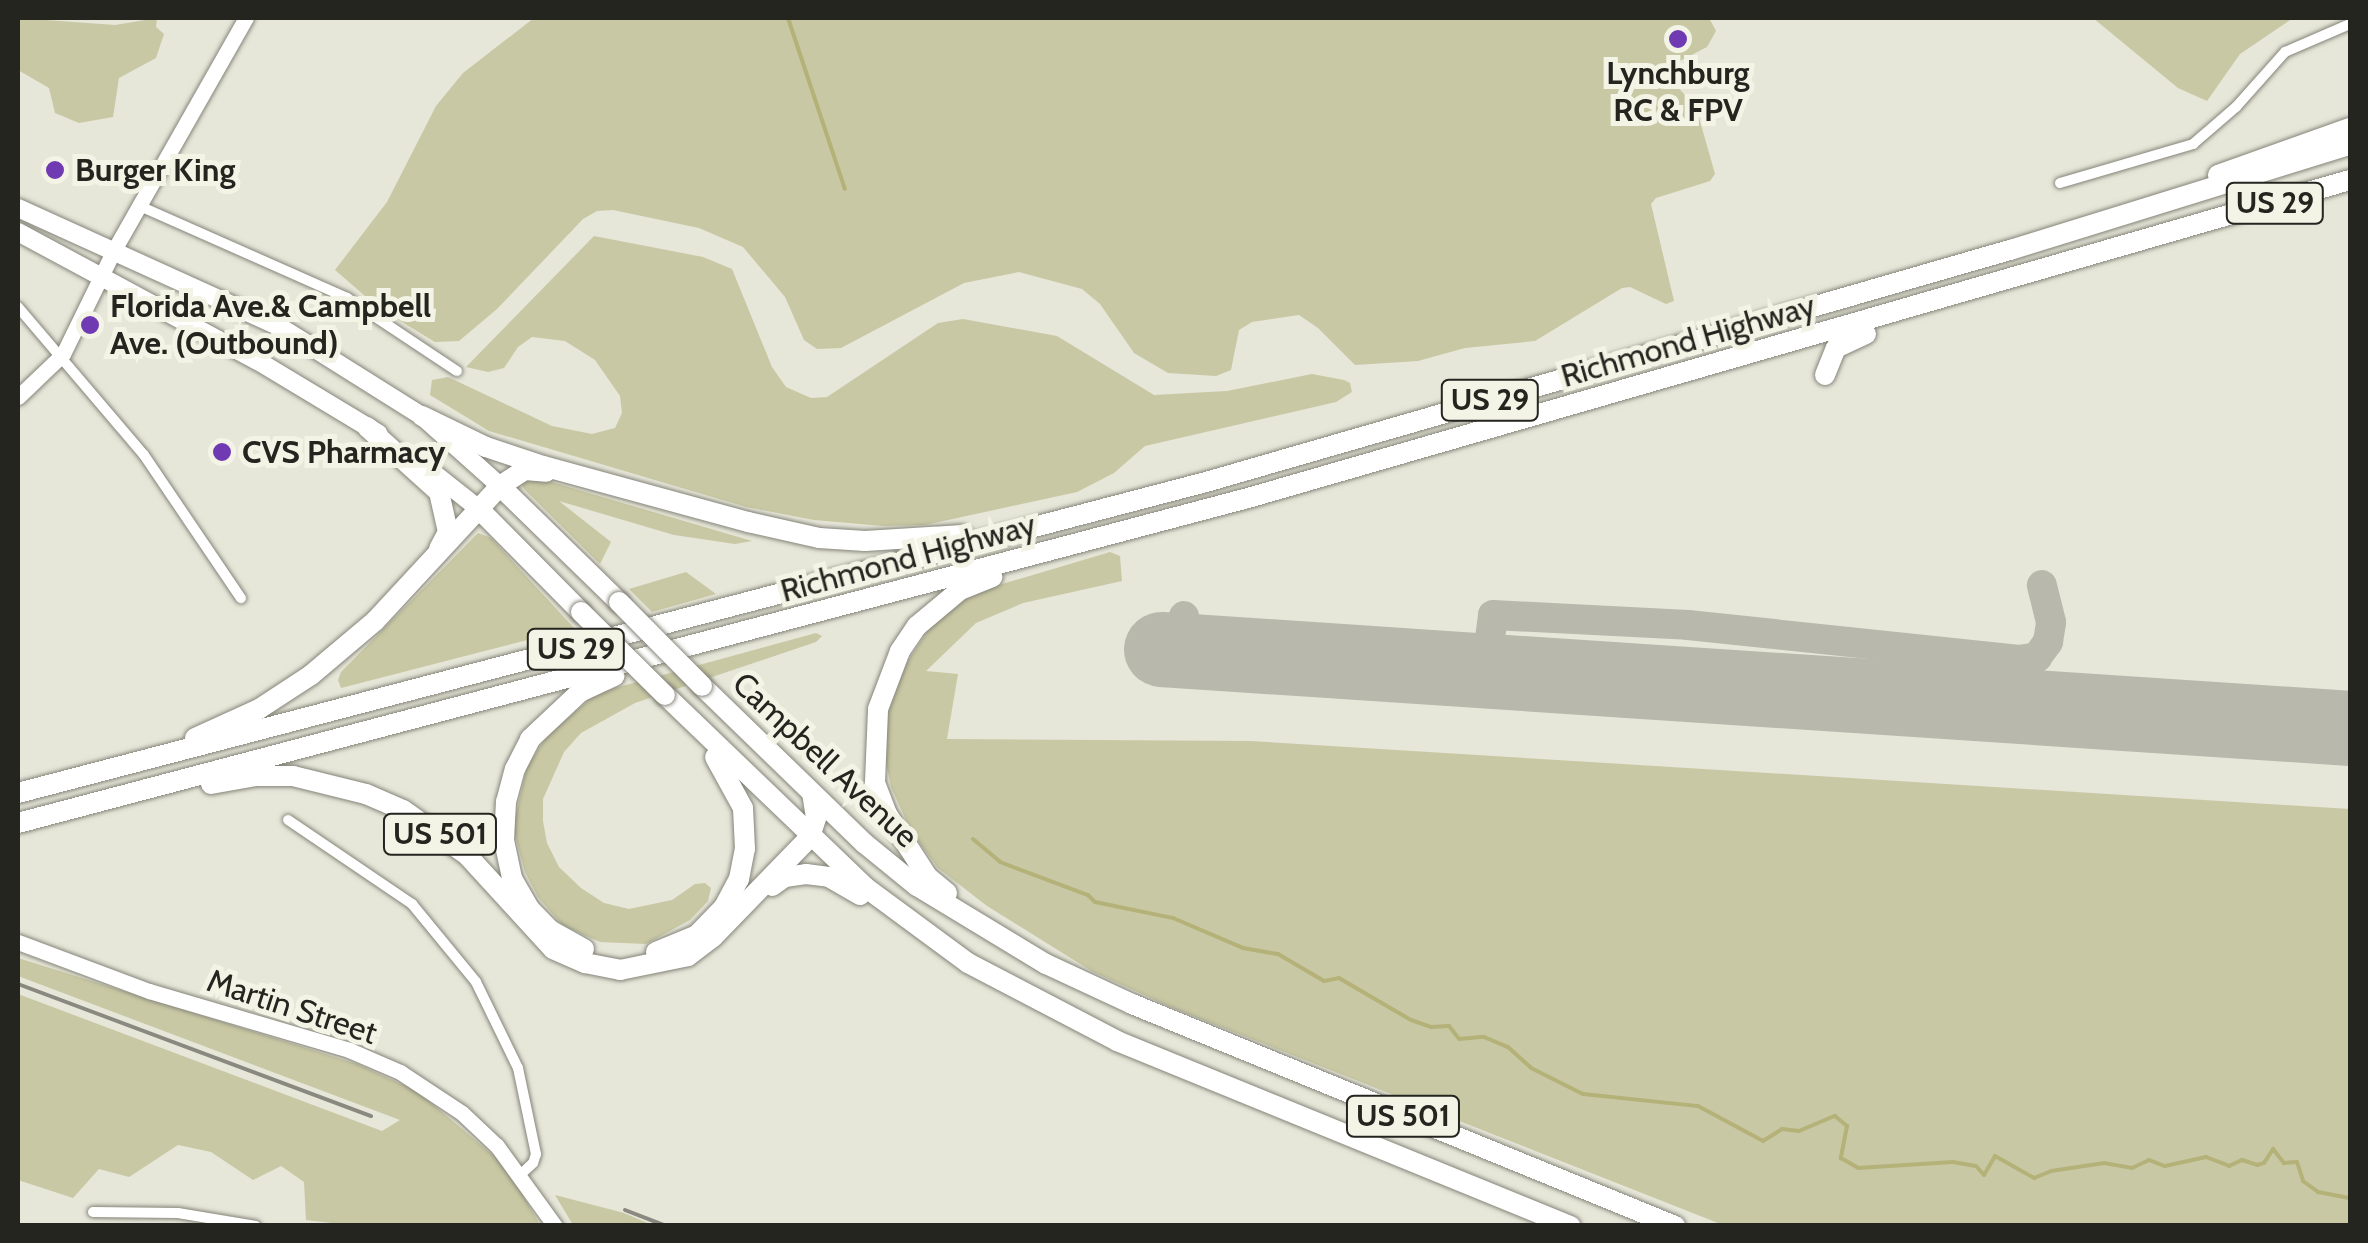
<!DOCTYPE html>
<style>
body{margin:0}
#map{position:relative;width:2368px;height:1243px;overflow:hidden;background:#e6e6d9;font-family:Cabin,sans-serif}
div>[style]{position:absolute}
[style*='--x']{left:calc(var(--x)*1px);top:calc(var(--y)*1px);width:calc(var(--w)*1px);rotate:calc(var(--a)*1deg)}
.green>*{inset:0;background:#c9c8a4}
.stream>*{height:4px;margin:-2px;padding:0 2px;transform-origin:2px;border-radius:2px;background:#b4b278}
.taxiway>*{height:30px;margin:-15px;padding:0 15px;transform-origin:15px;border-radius:15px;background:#b8b8ac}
.runway>*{height:75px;margin:-37.5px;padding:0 37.5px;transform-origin:37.5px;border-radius:37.5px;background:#b8b8ac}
.roads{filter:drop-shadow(0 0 2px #858479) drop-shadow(0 0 2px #858479)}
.street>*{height:10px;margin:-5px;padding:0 5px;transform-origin:5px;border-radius:5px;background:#fff}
.secondary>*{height:15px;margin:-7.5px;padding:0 7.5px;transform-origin:7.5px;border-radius:7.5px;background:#fff}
.primary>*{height:18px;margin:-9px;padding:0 9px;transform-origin:9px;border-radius:9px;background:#fff}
.highway>*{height:20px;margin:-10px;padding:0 10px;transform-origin:10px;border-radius:10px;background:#fff}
.rail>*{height:4px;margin:-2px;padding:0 2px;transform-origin:2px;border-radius:2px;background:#898980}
.bridges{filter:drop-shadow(0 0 2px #858479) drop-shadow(0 0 2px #858479)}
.highway-bridge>*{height:20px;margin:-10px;padding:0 10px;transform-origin:10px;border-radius:10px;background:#fff}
.dots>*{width:28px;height:28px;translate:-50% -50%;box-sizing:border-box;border:5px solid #f3f3e6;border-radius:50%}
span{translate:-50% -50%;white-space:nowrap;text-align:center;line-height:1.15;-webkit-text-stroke:10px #f3f3e6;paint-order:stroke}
.shield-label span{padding:2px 8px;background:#f3f3e6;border:2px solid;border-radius:8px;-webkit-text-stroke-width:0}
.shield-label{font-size:30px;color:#252520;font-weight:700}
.poi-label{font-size:32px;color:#252520;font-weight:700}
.left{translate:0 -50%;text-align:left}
.street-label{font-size:32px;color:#252520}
.frame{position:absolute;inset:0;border:20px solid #252520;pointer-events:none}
</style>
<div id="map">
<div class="green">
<div style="clip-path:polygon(18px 18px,115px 25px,157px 18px,156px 27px,164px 34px,156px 58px,119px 78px,113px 117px,79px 123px,55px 113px,49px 88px,18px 70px)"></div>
<div style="clip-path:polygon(534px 18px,1709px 18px,1716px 31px,1707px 47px,1662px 70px,1696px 107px,1715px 174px,1710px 181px,1656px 198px,1651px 204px,1674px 301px,1666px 304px,1630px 287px,1622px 288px,1535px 341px,1465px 348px,1418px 361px,1355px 365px,1318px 328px,1299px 315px,1252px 322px,1239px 330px,1231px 370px,1216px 376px,1168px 373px,1134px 353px,1100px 304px,1082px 289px,1019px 272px,964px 283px,841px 348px,817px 349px,804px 340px,785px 297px,743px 247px,699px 228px,613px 210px,597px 211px,583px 219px,497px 309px,459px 341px,435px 342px,379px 308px,335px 270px,387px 202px,436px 106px,463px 73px)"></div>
<div style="clip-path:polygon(2093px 18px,2293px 18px,2240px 54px,2207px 101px,2178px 88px)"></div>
<div style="clip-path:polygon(594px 236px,703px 257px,732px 269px,772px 367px,786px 387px,811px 398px,827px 397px,938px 323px,963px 319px,1057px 336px,1154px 395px,1227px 391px,1312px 374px,1344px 380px,1350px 383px,1352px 392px,1336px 402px,1145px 446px,1114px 473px,1077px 492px,925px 525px,883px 526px,814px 520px,746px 507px,489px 431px,430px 395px,432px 380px,448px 377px,552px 426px,592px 434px,615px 428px,622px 413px,620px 396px,595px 360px,565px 341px,532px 337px,518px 347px,504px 368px,488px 372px,466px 367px)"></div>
<div style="clip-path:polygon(527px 478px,538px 478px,752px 541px,735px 544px,674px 535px,559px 501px,611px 542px,600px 564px,524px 489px,521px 483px)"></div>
<div style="clip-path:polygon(478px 533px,491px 538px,574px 628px,341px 688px,338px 680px,341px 672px)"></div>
<div style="clip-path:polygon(1110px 552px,1120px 556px,1122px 581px,1023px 603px,976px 623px,926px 671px,958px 674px,947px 739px,1251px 741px,2350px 809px,2350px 1225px,1723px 1225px,1173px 1008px,1093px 972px,987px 906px,938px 868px,911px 831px,891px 787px,883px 747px,887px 715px,906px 664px,929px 629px,956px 604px,992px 587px)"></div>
<div style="clip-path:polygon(686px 572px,716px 594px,652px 612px,629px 589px)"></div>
<div style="clip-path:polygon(816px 633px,822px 636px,816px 642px,635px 703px,581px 733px,564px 752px,543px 799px,543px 821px,547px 843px,559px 867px,581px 888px,604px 903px,629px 909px,672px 900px,695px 884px,705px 883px,711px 888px,708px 901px,690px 920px,646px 944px,600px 942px,562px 925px,538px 897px,525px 872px,513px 827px,527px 767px,547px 736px,597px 693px)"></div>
<div style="clip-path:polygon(18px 958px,357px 1064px,417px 1091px,506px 1166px,540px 1225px,358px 1226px,306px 1220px,304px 1182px,281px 1166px,253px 1180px,211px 1152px,178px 1145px,129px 1177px,99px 1169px,73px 1198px,18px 1180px,18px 994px,382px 1131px,400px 1120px,18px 976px)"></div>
<div style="clip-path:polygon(555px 1195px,624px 1213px,652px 1225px,573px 1225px)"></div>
</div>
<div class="stream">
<div style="--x:788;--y:18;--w:180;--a:71.6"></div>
<div style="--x:973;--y:839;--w:35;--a:40"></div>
<div style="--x:1000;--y:862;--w:94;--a:20.6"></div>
<div style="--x:1088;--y:895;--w:10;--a:45"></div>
<div style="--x:1095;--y:902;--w:80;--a:11.6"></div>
<div style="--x:1173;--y:918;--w:76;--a:23.2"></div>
<div style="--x:1243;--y:948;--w:36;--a:10"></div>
<div style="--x:1278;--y:954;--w:53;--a:30.4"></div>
<div style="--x:1324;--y:981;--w:15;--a:-11"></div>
<div style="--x:1339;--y:978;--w:83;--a:30.3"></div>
<div style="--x:1411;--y:1020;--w:21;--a:19"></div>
<div style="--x:1431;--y:1027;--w:18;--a:-3"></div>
<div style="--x:1449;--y:1026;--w:16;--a:52"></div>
<div style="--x:1459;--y:1039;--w:25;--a:-5"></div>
<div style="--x:1484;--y:1037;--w:26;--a:23"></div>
<div style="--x:1508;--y:1047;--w:31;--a:42"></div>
<div style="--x:1531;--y:1068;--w:58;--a:26.6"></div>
<div style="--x:1583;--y:1094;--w:116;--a:6"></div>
<div style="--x:1698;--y:1106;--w:74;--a:28.3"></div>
<div style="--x:1763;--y:1141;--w:22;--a:-32"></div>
<div style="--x:1782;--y:1129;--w:17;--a:7"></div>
<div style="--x:1799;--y:1131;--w:39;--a:-23"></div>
<div style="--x:1835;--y:1116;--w:16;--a:40"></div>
<div style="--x:1847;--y:1126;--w:33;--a:101"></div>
<div style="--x:1841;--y:1158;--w:20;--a:30"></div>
<div style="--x:1858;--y:1168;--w:95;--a:-3.6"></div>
<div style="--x:1953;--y:1162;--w:23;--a:10"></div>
<div style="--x:1976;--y:1166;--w:12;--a:48"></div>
<div style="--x:1984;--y:1175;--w:22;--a:-60"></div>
<div style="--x:1995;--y:1156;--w:45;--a:29.4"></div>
<div style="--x:2034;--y:1178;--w:18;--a:-22"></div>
<div style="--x:2051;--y:1171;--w:54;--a:-8.6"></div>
<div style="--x:2104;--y:1163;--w:28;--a:10"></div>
<div style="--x:2132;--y:1168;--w:19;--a:-25"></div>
<div style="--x:2149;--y:1160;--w:17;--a:21"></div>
<div style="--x:2165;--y:1166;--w:42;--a:-12.4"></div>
<div style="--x:2206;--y:1157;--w:25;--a:21"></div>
<div style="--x:2229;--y:1166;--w:14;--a:-25"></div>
<div style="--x:2242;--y:1160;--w:16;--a:18"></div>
<div style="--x:2257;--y:1165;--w:7;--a:-16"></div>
<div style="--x:2264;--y:1163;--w:17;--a:-57"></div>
<div style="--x:2273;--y:1149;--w:18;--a:52"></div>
<div style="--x:2284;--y:1163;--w:13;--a:-4"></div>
<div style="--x:2297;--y:1162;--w:20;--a:72"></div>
<div style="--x:2303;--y:1181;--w:19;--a:36"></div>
<div style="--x:2318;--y:1192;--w:33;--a:11"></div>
</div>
<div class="taxiway">
<div style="--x:1181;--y:650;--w:34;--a:-85"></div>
<div style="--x:1486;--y:670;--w:55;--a:-82.7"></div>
<div style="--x:1493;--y:615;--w:195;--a:2.9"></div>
<div style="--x:1688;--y:625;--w:333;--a:6"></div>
<div style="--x:2019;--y:660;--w:18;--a:-9"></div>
<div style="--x:2037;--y:657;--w:19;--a:-54"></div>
<div style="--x:2048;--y:642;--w:20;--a:-81"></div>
<div style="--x:2051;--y:622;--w:38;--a:-104"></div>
<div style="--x:2027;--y:706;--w:26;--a:-152"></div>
<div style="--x:2004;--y:694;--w:14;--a:-78"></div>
<div style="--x:2007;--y:680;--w:38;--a:-37"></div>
</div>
<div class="runway">
<div style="--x:1161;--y:649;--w:1192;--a:3.8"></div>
</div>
<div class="roads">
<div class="street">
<div style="--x:2060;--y:183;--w:139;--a:-16.3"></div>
<div style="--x:2193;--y:144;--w:57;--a:-40.7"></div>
<div style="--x:2236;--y:107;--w:74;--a:-48.3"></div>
<div style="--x:2285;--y:52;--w:71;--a:-23.3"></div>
<div style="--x:142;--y:207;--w:224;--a:23.9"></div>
<div style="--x:347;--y:298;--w:132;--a:33.6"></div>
<div style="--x:18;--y:307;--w:194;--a:49.6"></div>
<div style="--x:144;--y:455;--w:173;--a:55.9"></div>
<div style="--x:288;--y:820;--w:150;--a:34.1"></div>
<div style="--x:412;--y:904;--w:101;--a:50.6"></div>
<div style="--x:476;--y:982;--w:96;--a:64"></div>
<div style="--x:518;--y:1068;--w:88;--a:78.2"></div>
<div style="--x:536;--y:1154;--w:9;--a:108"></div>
<div style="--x:533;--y:1163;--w:16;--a:137"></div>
<div style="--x:93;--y:1212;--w:85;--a:0.7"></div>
<div style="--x:178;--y:1213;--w:79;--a:9.5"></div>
</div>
<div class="secondary">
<div style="--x:18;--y:397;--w:62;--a:-43.7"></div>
<div style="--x:63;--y:354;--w:116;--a:-63.9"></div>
<div style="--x:114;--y:250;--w:267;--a:-60.4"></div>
<div style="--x:18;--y:942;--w:140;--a:20.5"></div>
<div style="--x:149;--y:991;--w:209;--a:16.4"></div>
<div style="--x:349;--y:1050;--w:56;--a:23.3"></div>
<div style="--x:400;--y:1072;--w:74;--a:33.5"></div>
<div style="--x:462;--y:1113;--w:48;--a:43.3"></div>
<div style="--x:497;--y:1146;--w:99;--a:54.1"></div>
</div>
<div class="primary">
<div style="--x:18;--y:208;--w:288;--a:24.4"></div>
<div style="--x:280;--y:327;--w:168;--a:32.1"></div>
<div style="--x:422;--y:416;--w:105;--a:41.9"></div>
<div style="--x:18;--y:232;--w:272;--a:28.3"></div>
<div style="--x:258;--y:361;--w:141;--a:31.1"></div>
<div style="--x:417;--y:460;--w:79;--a:38.3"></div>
</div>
<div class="highway">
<div style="--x:2218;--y:175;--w:140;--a:-19.6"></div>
<div style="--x:1825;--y:375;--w:29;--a:-68"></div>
<div style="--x:1836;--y:348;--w:33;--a:-25"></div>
<div style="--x:422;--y:416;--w:71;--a:25.8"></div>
<div style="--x:486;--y:447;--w:60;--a:18.4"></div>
<div style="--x:543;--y:466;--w:213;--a:15.3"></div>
<div style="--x:748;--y:522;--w:73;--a:12.7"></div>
<div style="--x:819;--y:538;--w:46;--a:3.7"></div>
<div style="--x:865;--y:541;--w:98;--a:-3.5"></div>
<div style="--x:367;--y:427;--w:97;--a:42.1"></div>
<div style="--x:439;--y:492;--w:41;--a:77.3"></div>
<div style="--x:448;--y:532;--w:19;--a:118"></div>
<div style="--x:500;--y:486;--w:166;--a:44.3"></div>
<div style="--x:479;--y:509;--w:145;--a:45.3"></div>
<div style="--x:702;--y:686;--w:226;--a:44.1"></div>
<div style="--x:864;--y:843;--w:68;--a:39.1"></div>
<div style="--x:917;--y:886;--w:151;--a:31.2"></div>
<div style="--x:1046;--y:964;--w:95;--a:24.9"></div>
<div style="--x:1132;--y:1004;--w:587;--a:22.24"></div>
<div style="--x:665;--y:695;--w:277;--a:43.8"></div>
<div style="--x:865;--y:887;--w:128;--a:36.4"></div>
<div style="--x:968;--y:963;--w:168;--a:27.6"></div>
<div style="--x:1117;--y:1041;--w:490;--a:22.2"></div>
<div style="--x:195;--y:738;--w:70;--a:-24.4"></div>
<div style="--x:259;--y:709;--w:62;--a:-33.2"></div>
<div style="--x:311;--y:675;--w:84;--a:-40.2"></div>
<div style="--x:375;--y:621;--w:184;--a:-47.2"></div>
<div style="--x:500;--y:486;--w:30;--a:-33"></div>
<div style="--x:525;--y:470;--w:21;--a:5"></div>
<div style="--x:211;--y:784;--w:46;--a:-10.1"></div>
<div style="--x:256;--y:776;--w:37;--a:0"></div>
<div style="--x:293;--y:776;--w:75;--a:13.9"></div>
<div style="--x:366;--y:794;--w:40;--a:23.4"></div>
<div style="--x:403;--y:810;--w:78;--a:35.1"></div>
<div style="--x:467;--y:855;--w:127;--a:47.5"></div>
<div style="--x:553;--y:949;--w:35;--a:24"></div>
<div style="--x:585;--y:963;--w:36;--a:11"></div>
<div style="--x:620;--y:970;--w:69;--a:-11.6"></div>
<div style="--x:688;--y:956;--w:31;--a:-37"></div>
<div style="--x:713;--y:937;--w:139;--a:-45.9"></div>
<div style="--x:810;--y:837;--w:20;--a:-72"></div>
<div style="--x:816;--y:818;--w:25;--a:-99"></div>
<div style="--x:18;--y:793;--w:1228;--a:-14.67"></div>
<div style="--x:1206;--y:482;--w:837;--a:-16.1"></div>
<div style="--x:2010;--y:250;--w:356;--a:-17.2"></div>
<div style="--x:18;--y:823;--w:1272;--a:-14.8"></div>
<div style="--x:1248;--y:498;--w:1147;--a:-16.1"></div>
<div style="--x:772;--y:886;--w:16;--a:-35"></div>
<div style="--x:785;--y:877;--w:21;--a:-8"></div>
<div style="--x:806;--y:874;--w:23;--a:7"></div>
<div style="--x:829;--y:877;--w:36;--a:30"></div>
<div style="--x:947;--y:893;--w:26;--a:-140"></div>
<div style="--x:927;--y:876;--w:74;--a:-122.8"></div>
<div style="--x:887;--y:814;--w:34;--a:-111"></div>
<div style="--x:875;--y:782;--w:73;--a:-87.6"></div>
<div style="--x:878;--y:709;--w:62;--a:-69.2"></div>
<div style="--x:900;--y:651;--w:30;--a:-56"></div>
<div style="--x:917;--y:626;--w:56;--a:-39.9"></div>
<div style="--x:960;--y:590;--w:35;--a:-22"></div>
<div style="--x:584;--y:949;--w:39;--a:-151"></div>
<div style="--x:550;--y:930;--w:30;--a:-134"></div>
<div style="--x:529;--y:908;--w:34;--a:-120"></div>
<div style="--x:512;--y:878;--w:39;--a:-102"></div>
<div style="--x:504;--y:840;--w:38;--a:-87"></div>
<div style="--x:506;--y:802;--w:34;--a:-75"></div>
<div style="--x:515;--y:769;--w:34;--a:-63"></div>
<div style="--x:530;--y:739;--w:69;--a:-43.2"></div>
<div style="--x:580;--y:692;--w:38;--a:-25"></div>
<div style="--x:656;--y:952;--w:44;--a:-22.5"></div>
<div style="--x:697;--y:935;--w:39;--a:-46"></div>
<div style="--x:724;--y:907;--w:32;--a:-62"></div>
<div style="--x:739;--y:879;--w:31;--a:-79"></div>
<div style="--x:745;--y:849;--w:41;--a:-92.8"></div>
<div style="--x:743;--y:808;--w:58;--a:-118.8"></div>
</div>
</div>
<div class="rail">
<div style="--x:18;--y:984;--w:377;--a:20.5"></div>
<div style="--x:625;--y:1210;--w:44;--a:21.3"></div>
</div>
<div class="bridges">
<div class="highway-bridge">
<div style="--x:619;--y:602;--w:118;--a:45.3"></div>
<div style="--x:581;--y:612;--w:118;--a:44.7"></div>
</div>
</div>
<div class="dots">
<div style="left:1678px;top:39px;background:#703bb2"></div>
<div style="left:55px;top:170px;background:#703bb2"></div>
<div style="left:90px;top:325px;background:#703bb2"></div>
<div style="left:222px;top:452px;background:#703bb2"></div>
</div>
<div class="shield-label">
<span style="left:2275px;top:203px">US 29</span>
<span style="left:1490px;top:400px">US 29</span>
<span style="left:576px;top:649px">US 29</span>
<span style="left:440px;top:834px">US 501</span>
<span style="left:1403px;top:1116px">US 501</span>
</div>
<div class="poi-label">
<span style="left:1678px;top:92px">Lynchburg<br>RC &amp; FPV</span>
<span class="left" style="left:75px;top:170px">Burger King</span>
<span class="left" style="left:110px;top:325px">Florida Ave.&amp; Campbell<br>Ave. (Outbound)</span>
<span class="left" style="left:242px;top:452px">CVS Pharmacy</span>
</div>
<div class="street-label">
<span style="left:1688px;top:341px;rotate:-16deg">Richmond Highway</span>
<span style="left:908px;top:558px;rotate:-15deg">Richmond Highway</span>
<span style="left:825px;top:760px;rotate:43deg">Campbell Avenue</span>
<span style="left:292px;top:1007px;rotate:18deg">Martin Street</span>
</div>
<div class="frame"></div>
</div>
